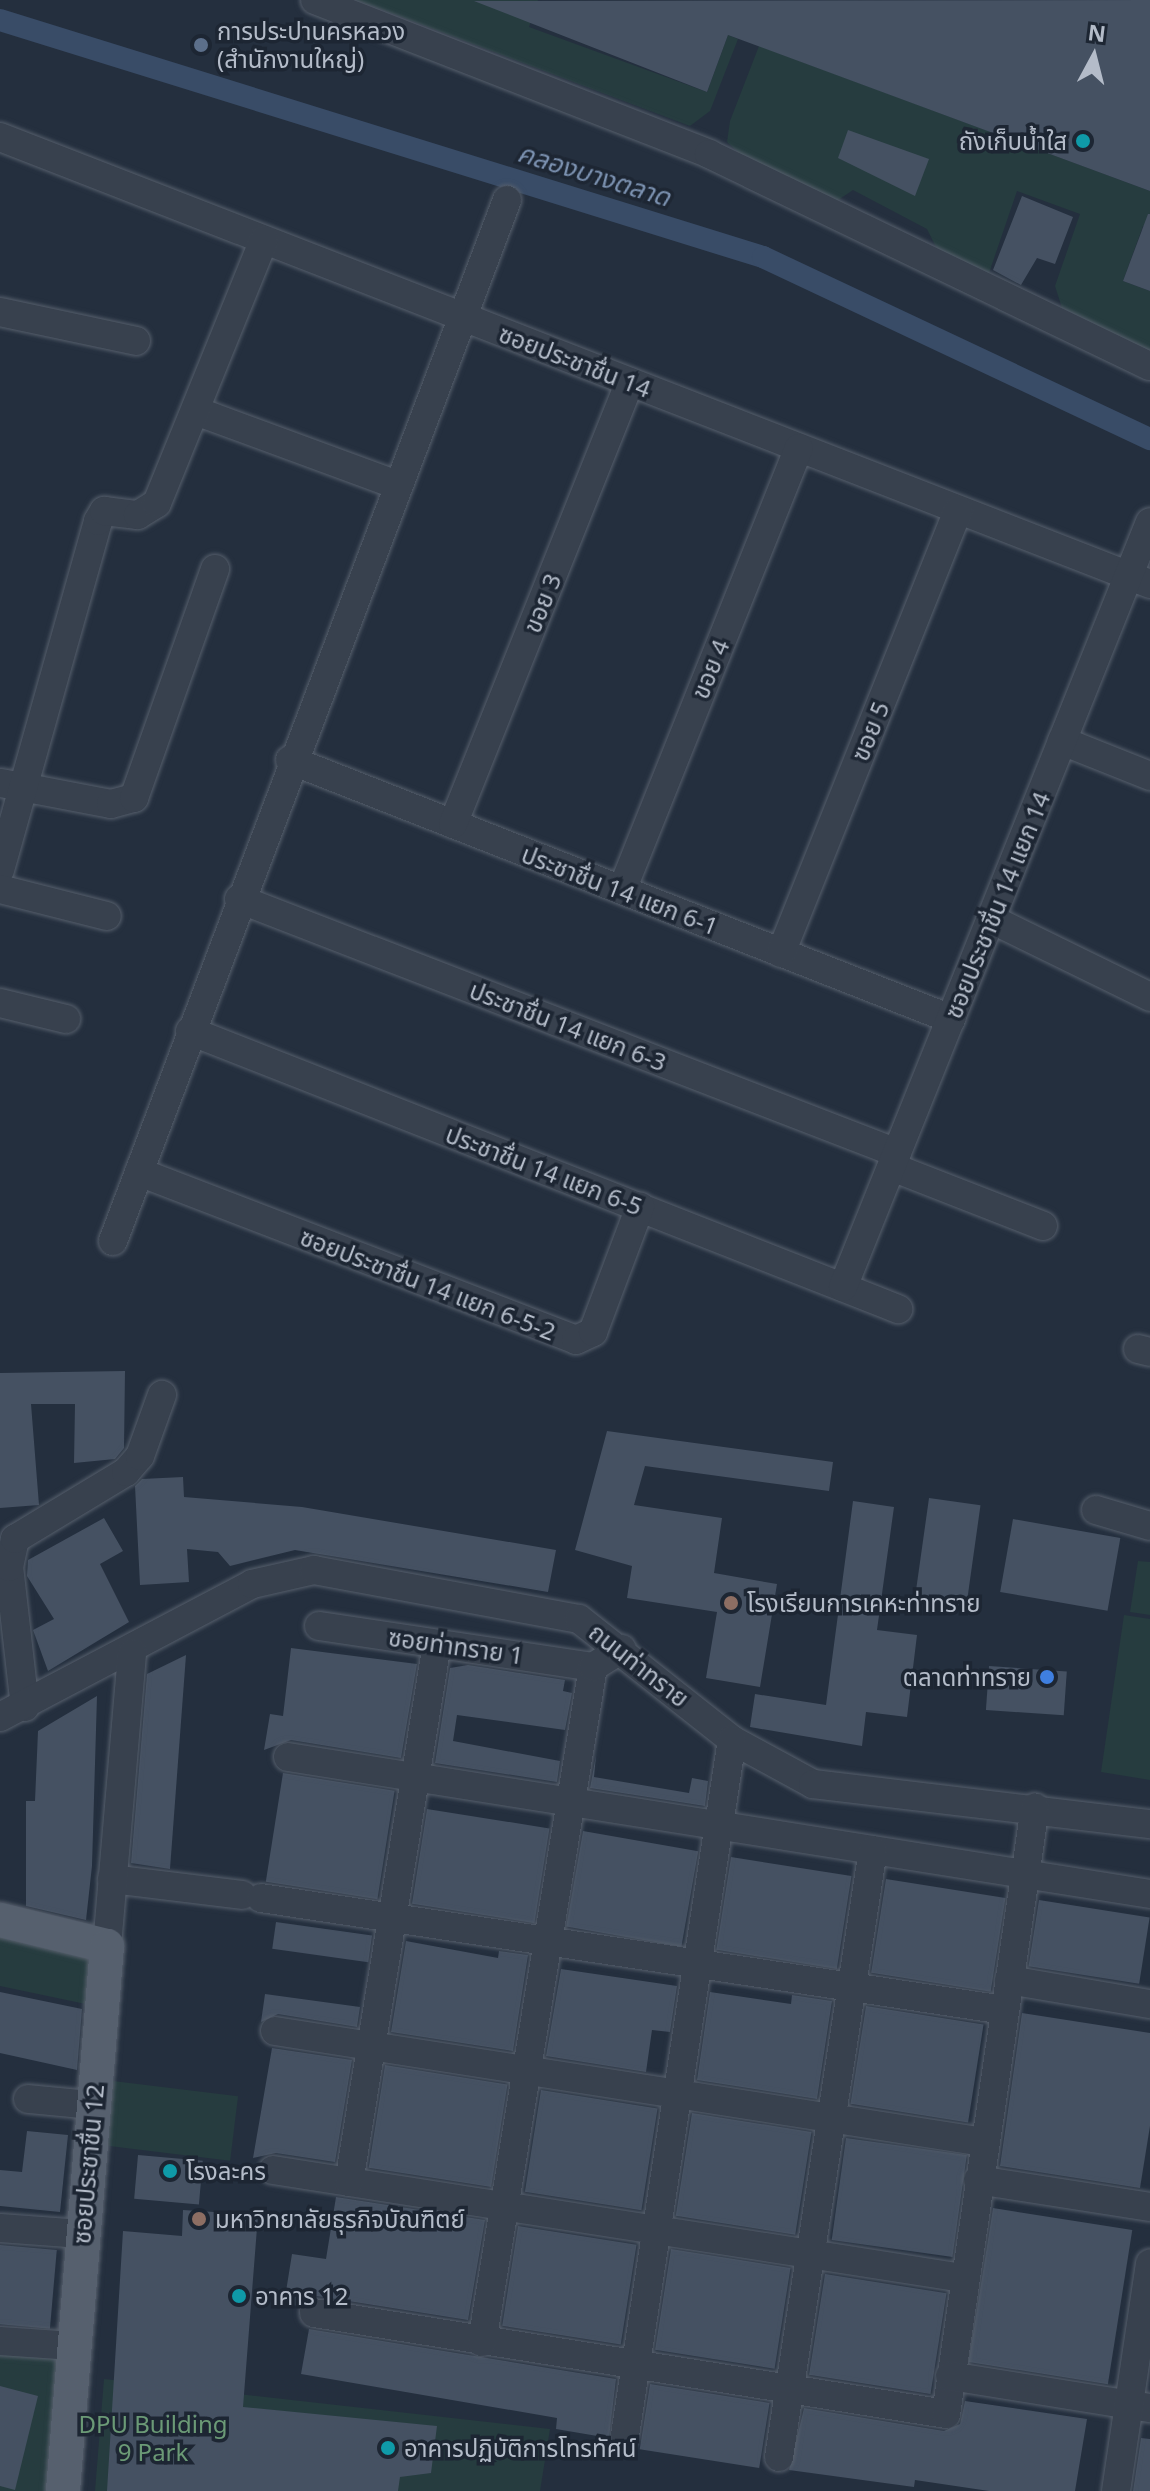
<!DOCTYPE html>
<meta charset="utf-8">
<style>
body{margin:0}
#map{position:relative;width:1150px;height:2491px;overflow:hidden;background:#242f3e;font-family:"Noto Sans","Noto Sans Thai",sans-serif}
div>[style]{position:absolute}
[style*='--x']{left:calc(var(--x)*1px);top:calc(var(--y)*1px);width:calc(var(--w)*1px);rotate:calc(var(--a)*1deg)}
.green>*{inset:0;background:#263c3f;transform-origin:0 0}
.canal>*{height:22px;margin:-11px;padding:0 11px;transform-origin:11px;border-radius:11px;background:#394c67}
.building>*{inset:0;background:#455162;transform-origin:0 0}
.roads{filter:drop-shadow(0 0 2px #565f6c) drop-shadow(0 0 2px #565f6c)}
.minor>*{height:28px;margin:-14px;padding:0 14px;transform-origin:14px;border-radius:14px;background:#38414e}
.major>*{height:34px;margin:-17px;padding:0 17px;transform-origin:17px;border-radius:17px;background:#56606e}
.dots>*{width:22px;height:22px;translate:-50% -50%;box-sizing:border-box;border:4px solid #1d2633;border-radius:50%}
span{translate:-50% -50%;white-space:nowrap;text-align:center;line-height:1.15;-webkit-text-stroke:7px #1d2633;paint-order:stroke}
.poi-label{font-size:24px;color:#b4bcc9}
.left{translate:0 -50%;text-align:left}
.right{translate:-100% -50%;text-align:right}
.street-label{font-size:24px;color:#b4bcc9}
.park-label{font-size:24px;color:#6b9a76}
.water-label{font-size:26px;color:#7c92b1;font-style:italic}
.north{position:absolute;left:1054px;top:16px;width:80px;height:80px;-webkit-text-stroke:6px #1d2633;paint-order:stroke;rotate:7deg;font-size:22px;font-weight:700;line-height:32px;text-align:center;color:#b4bcc9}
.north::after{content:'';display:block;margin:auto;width:28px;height:36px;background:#b4bcc9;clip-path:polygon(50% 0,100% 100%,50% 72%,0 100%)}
</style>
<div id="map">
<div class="green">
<div style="clip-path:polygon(356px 0,538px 0,529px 27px,707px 92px,728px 35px,738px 39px,710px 111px,690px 126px)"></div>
<div style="clip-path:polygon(759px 46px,1150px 191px,1150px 227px,1143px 226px,1123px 281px,1150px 291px,1150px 351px,1062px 308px,1055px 286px,1080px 214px,1017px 191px,989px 273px,937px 249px,927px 229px,853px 190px,835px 202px,741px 155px,727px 142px,730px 121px)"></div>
<div style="clip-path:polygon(1138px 1561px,1150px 1562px,1150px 1615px,1130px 1612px)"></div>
<div style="clip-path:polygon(1124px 1615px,1150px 1619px,1150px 1780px,1101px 1772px)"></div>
<div style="clip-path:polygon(0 1932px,100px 1956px,95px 2006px,0 1986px)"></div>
<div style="left:113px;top:2081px;width:126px;height:65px;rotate:7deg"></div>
<div style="clip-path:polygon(0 2349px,70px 2354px,60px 2491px,0 2491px)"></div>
<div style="clip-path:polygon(104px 2379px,550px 2429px,540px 2491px,95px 2491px)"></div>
</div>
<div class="canal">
<div style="--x:0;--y:20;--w:799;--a:17.26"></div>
<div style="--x:763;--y:257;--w:428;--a:25.2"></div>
</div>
<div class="building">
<div style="clip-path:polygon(1150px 0,1150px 191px,728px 35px,707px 92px,474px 1px)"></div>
<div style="clip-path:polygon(848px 130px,929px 159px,915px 196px,838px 158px)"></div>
<div style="clip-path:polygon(1022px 196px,1073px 217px,1055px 264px,1037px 258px,1021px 285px,993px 270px)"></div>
<div style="clip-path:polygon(1148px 214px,1150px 214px,1150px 291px,1123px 281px)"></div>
<div style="clip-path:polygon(125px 1371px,124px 1448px,115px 1459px,74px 1463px,75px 1404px,31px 1404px,39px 1505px,0 1508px,0 1373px)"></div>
<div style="clip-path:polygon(607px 1431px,833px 1462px,829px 1491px,645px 1466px,634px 1505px,722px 1518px,714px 1573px,777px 1584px,760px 1687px,706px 1678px,717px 1612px,627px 1598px,632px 1566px,575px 1550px)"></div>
<div style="clip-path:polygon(183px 1477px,184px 1497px,302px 1507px,556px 1550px,548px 1592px,295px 1550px,230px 1566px,218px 1552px,187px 1549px,189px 1582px,140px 1585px,135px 1486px,142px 1479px)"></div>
<div style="left:929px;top:1498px;width:52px;height:104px;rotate:8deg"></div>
<div style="clip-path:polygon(853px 1501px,894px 1507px,877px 1630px,917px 1635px,907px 1717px,866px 1712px,862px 1746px,750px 1727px,755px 1694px,826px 1705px)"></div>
<div style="clip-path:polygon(104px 1518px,123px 1551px,100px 1564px,129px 1622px,48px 1671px,33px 1630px,54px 1619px,27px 1576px,28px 1560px)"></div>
<div style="left:1013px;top:1519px;width:109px;height:74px;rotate:10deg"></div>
<div style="clip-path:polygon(291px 1648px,417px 1664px,401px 1758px,291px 1740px,264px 1750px,270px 1714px,283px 1716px)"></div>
<div style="clip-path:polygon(186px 1655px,170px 1869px,131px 1863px,147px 1674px)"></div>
<div style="clip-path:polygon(468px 1665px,565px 1680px,563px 1691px,572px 1693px,565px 1730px,457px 1715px,453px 1741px,560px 1761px,557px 1782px,435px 1763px,450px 1668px)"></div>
<div style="left:989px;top:1666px;width:78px;height:44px;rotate:4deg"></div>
<div style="clip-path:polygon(97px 1696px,92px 1866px,86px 1920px,26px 1906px,26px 1801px,35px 1801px,38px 1731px)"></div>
<div style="clip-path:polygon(596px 1755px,594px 1777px,689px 1793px,692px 1778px,708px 1781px,705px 1806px,590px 1788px)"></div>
<div style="left:283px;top:1773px;width:113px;height:110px;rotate:9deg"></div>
<div style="left:427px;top:1809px;width:124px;height:96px;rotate:9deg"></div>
<div style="left:583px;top:1831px;width:117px;height:97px;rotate:10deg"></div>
<div style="left:731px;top:1857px;width:122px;height:94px;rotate:9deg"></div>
<div style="left:886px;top:1879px;width:121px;height:95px;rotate:9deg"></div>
<div style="left:1039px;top:1900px;width:112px;height:67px;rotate:9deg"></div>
<div style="left:276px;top:1922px;width:97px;height:27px;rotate:8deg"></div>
<div style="clip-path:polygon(406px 1941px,498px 1958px,499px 1951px,528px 1955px,513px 2051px,391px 2032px)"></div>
<div style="clip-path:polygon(561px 1969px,677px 1986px,670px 2032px,652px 2030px,646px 2072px,546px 2056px)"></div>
<div style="clip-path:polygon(0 1992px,82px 2009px,77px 2070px,0 2053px)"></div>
<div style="clip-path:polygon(710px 1992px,791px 2004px,792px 1995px,832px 2001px,817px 2099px,697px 2080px)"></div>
<div style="clip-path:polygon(265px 1994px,360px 2007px,357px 2027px,278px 2014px,261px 2022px)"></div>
<div style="left:866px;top:2006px;width:119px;height:99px;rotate:9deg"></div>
<div style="clip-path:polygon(1022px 2013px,1150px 2033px,1150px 2126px,1140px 2188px,1000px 2166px)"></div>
<div style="clip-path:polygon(272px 2048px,352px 2060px,335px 2162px,276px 2153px,253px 2158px)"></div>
<div style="left:385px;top:2065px;width:124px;height:104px;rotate:9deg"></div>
<div style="left:541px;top:2090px;width:118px;height:103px;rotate:9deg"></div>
<div style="left:692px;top:2113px;width:121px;height:104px;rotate:9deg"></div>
<div style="clip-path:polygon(27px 2131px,68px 2135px,60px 2212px,0 2206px,0 2170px,22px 2172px)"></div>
<div style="left:846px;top:2138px;width:122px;height:103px;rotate:8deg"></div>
<div style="left:138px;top:2155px;width:65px;height:44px;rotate:5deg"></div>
<div style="clip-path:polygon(336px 2197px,485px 2220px,468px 2320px,317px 2296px,299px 2306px,284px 2304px,292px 2254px,326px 2259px)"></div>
<div style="left:993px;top:2208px;width:141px;height:156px;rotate:9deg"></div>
<div style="clip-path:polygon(183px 2210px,258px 2215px,243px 2407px,437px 2426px,431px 2473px,400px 2477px,398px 2491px,107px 2491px,123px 2231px,182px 2236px)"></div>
<div style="left:518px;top:2226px;width:120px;height:101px;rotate:9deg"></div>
<div style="left:0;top:2245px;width:57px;height:79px;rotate:5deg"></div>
<div style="left:671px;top:2249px;width:121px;height:102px;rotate:9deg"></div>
<div style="left:825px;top:2274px;width:123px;height:102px;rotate:9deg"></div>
<div style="clip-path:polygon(309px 2329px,616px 2379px,609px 2438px,556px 2429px,557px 2418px,301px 2374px)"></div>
<div style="left:650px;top:2384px;width:121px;height:66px;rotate:9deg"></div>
<div style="clip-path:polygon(0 2386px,38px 2396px,15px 2490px,0 2486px)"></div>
<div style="clip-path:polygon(965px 2401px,1087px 2419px,1075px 2491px,989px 2491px,915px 2480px,914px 2487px,789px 2470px,804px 2408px,944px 2431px,960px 2424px)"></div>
<div style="clip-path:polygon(1141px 2438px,1150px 2439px,1150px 2491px,1133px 2491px)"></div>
</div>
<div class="roads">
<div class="minor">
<div style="--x:315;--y:0;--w:423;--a:21.3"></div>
<div style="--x:709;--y:154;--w:489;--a:25.7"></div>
<div style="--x:0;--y:137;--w:1234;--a:21.24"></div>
<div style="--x:0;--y:312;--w:139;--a:12"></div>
<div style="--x:196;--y:411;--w:214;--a:20.2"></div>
<div style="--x:1062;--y:741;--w:95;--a:21.7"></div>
<div style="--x:290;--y:760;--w:710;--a:21.4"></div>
<div style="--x:1;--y:783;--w:112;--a:10.8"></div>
<div style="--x:111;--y:804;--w:24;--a:-15"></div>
<div style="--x:134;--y:798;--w:243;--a:-70.5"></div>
<div style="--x:453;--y:824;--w:476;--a:-68.2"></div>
<div style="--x:0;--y:870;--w:362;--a:-74.3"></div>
<div style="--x:98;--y:521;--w:12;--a:-59"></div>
<div style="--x:104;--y:511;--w:34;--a:7"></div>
<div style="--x:138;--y:515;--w:22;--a:-32"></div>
<div style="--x:157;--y:503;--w:284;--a:-67.9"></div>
<div style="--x:0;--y:889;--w:110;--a:14.2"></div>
<div style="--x:622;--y:890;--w:476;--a:-68.2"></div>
<div style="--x:239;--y:899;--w:705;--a:21.11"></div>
<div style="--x:991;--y:919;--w:177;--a:26.1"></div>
<div style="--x:781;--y:953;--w:477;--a:-68.2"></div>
<div style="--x:0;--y:1003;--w:68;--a:13.6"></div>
<div style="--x:190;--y:1031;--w:761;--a:21.44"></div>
<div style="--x:892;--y:1167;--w:162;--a:21.3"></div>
<div style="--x:139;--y:1172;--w:468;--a:21"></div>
<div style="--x:576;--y:1340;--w:19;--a:-25"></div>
<div style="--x:593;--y:1332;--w:134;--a:-69.4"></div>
<div style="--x:113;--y:1241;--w:1113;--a:-69.27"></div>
<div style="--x:843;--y:1287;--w:824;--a:-68.13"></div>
<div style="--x:1138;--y:1349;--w:12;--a:14"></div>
<div style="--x:1096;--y:1510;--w:56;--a:16.5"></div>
<div style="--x:319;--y:1626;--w:277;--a:8.5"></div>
<div style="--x:25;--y:1707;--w:141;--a:-96.5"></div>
<div style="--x:9;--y:1567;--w:29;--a:-78"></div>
<div style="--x:15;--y:1539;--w:130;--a:-31.1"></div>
<div style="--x:126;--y:1472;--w:21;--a:-49"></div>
<div style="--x:140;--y:1456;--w:65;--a:-70.2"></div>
<div style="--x:0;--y:1717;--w:285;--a:-27.8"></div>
<div style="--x:252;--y:1584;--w:64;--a:-12.7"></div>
<div style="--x:314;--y:1570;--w:269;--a:10.5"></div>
<div style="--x:579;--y:1619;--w:195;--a:38.3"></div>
<div style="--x:732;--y:1740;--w:92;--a:28.5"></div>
<div style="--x:813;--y:1784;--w:339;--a:6.8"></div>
<div style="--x:288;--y:1757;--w:873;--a:9.03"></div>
<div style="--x:112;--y:1879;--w:131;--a:7"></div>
<div style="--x:261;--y:1898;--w:751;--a:8.57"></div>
<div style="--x:107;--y:1946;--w:294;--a:-85.1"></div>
<div style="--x:1009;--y:1980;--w:143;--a:9.7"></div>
<div style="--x:275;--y:2031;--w:718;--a:8.9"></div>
<div style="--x:28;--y:2099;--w:64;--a:5.4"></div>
<div style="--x:273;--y:2170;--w:698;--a:8.9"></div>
<div style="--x:978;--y:2180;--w:174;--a:8.9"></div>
<div style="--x:349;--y:2182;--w:545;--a:-80.71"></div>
<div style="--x:0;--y:2228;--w:82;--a:4.2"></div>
<div style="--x:314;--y:2313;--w:640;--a:9.08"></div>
<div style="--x:946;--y:2414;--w:613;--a:-81.65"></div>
<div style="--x:0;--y:2341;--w:74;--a:3.9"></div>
<div style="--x:482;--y:2342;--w:684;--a:-80.66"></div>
<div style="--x:593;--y:1667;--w:34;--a:-32"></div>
<div style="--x:950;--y:2376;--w:203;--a:9.1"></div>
<div style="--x:625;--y:2435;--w:703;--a:-81.25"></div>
<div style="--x:779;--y:2457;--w:614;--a:-81.2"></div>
<div style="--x:1116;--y:2491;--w:230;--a:-81.5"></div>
</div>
<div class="major">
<div style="--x:0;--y:1920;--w:110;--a:13.7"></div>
<div style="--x:107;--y:1946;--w:547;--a:94.62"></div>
</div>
</div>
<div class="dots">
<div style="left:201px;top:45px;background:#5c6f8a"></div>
<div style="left:1083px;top:141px;background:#0f9aa8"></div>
<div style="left:731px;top:1603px;background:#8d6e63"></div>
<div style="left:1047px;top:1677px;background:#3f7fe0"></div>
<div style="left:170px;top:2171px;background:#0f9aa8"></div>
<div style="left:199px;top:2219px;background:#8d6e63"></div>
<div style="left:239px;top:2296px;background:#0f9aa8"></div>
<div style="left:388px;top:2448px;background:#0f9aa8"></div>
</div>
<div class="poi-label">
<span class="left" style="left:217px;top:45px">การประปานครหลวง<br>(สำนักงานใหญ่)</span>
<span class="right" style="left:1067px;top:141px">ถังเก็บน้ำใส</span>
<span class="left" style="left:747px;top:1603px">โรงเรียนการเคหะท่าทราย</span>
<span class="right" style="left:1031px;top:1677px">ตลาดท่าทราย</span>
<span class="left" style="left:186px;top:2171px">โรงละคร</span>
<span class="left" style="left:215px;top:2219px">มหาวิทยาลัยธุรกิจบัณฑิตย์</span>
<span class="left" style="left:255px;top:2296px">อาคาร 12</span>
<span class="left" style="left:404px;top:2448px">อาคารปฏิบัติการโทรทัศน์</span>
</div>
<div class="street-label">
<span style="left:575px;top:361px;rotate:21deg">ซอยประชาชื่น 14</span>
<span style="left:542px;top:603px;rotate:-68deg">ขอย 3</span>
<span style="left:710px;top:669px;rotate:-68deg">ขอย 4</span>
<span style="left:870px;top:731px;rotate:-68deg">ฃอย 5</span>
<span style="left:620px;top:890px;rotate:21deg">ประชาชื่น 14 แยก 6-1</span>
<span style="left:997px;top:905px;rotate:-68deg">ซอยประชาชื่น 14 แยก 14</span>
<span style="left:568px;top:1026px;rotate:21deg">ประชาชื่น 14 แยก 6-3</span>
<span style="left:544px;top:1170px;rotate:21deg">ประชาชื่น 14 แยก 6-5</span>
<span style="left:428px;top:1284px;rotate:21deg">ซอยประชาชื่น 14 แยก 6-5-2</span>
<span style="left:456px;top:1646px;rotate:8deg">ซอยท่าทราย 1</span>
<span style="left:639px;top:1665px;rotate:38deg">ถนนท่าทราย</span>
<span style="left:88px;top:2164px;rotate:-85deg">ซอยประชาชื่น 12</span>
</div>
<div class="park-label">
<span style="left:153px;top:2438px">DPU Building<br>9 Park</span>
</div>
<div class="water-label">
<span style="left:594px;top:175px;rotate:17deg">คลองบางตลาด</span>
</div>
<div class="north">N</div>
</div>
